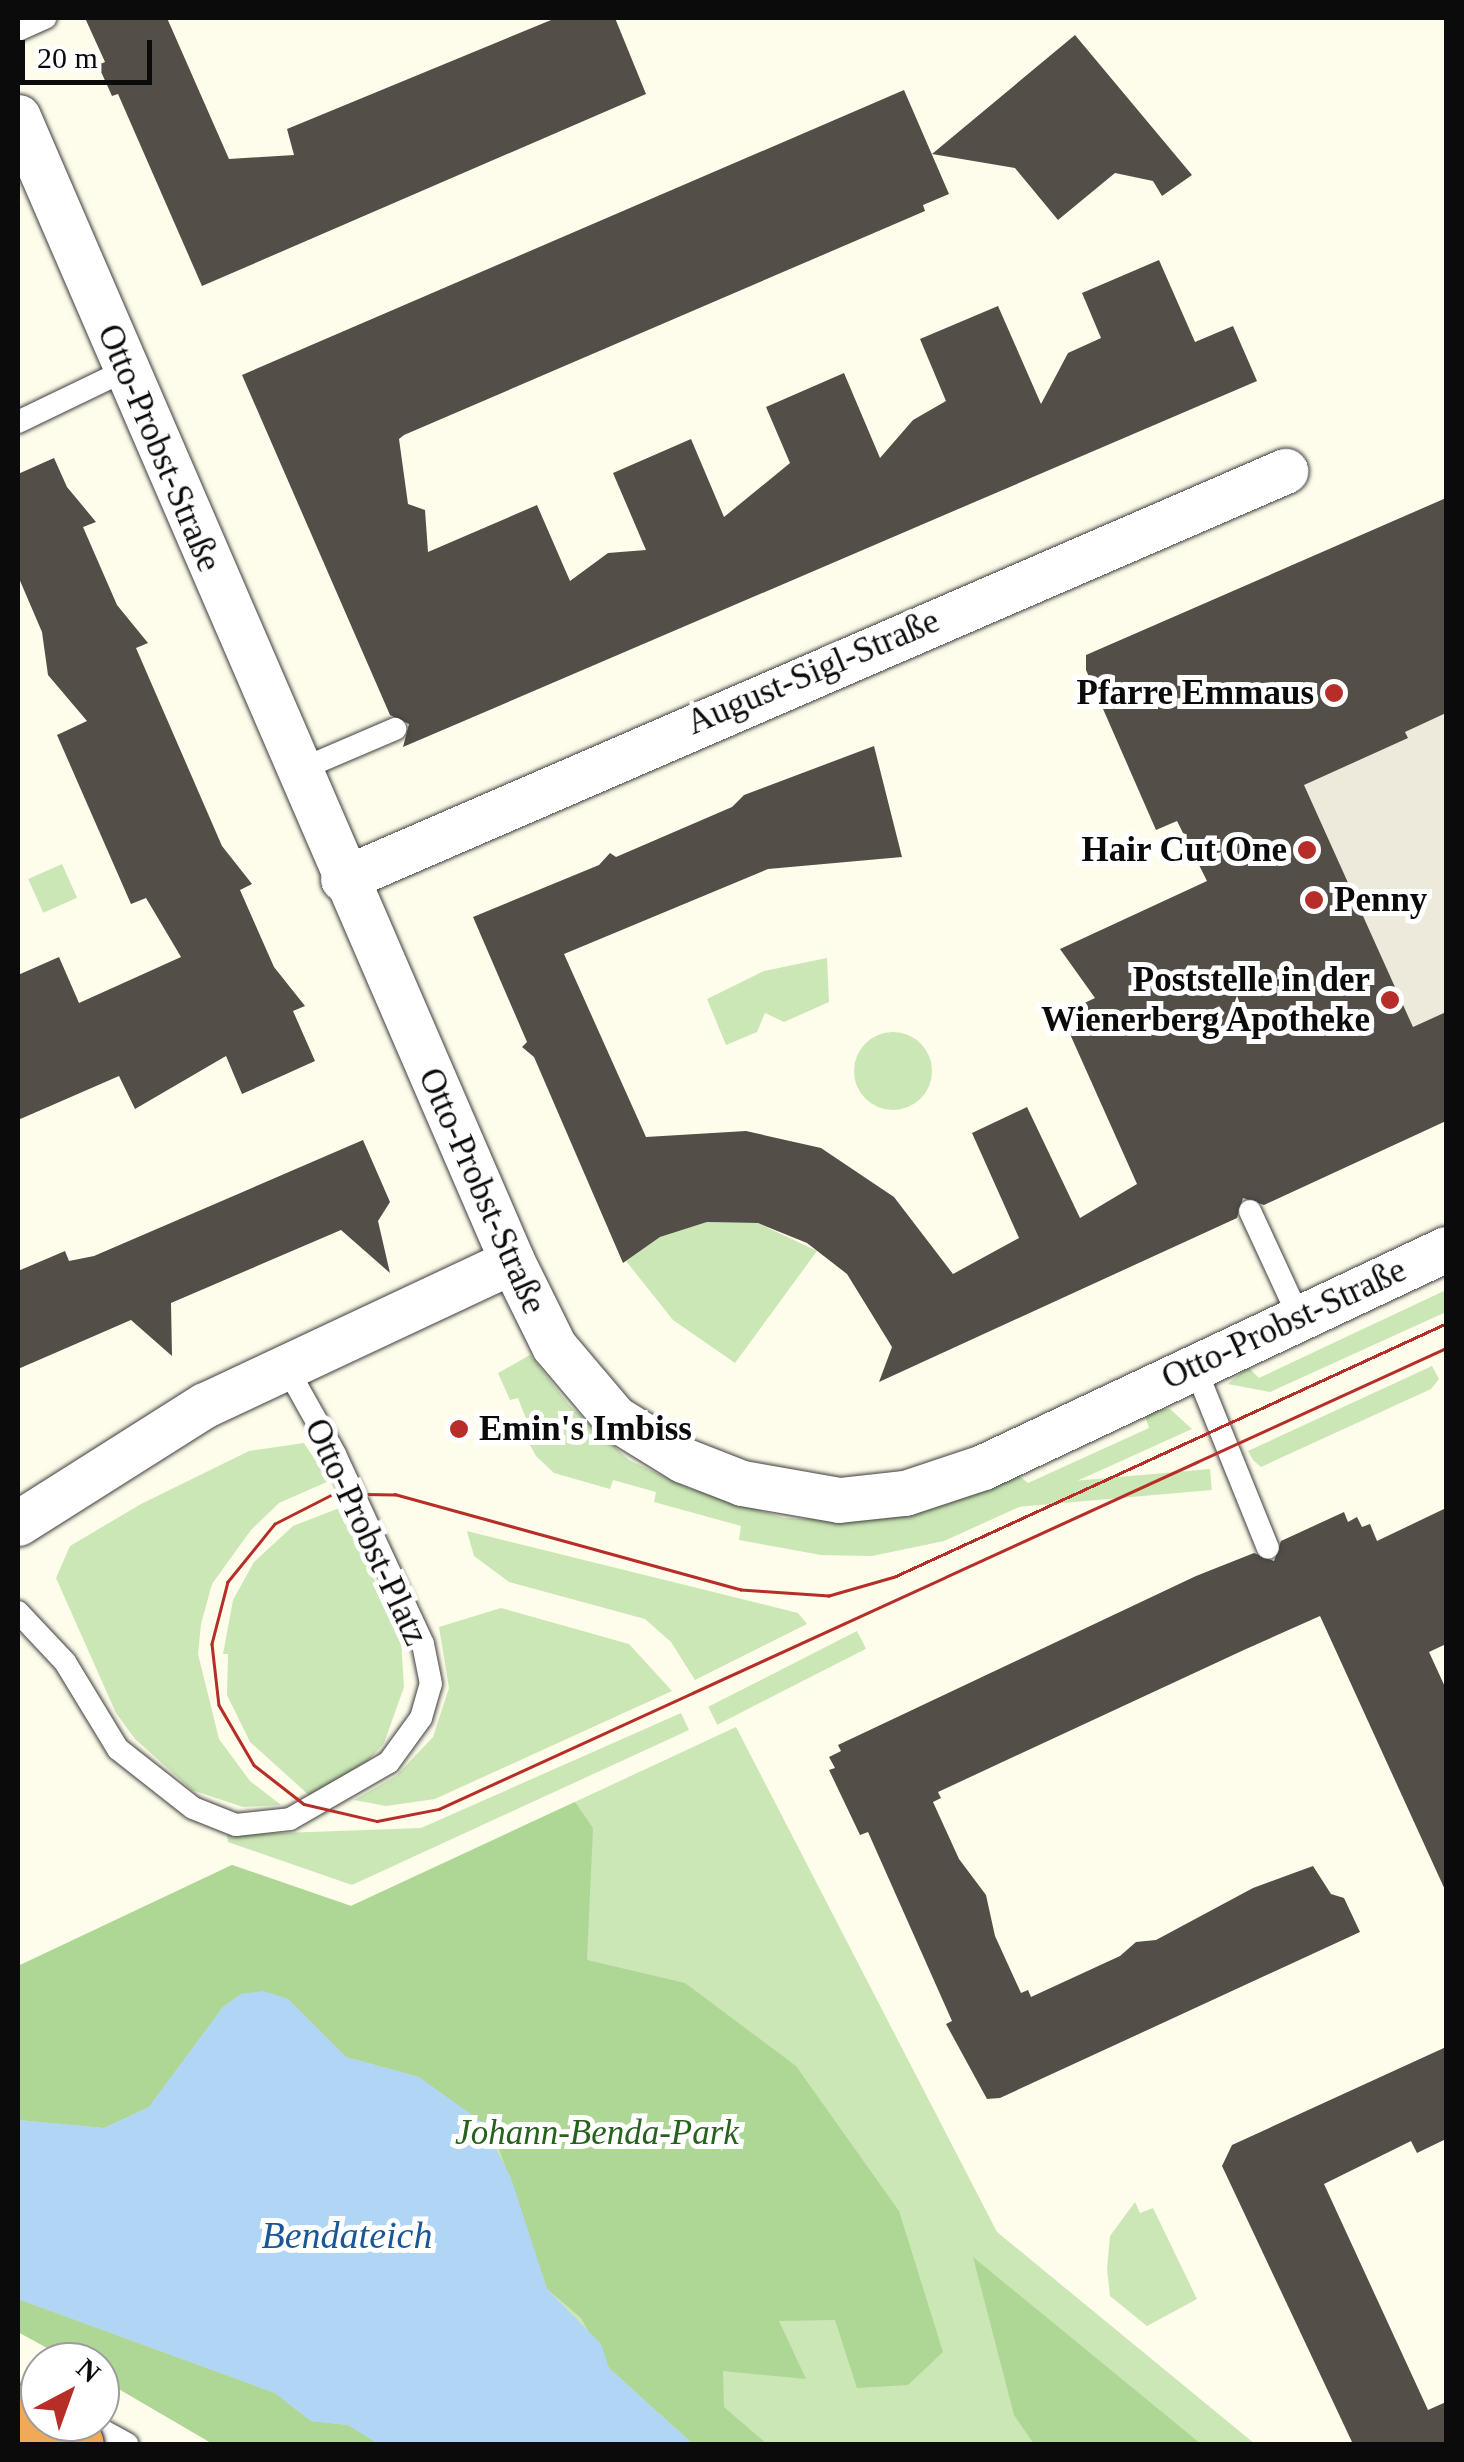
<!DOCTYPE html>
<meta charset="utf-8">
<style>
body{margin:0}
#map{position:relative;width:1464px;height:2462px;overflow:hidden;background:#fefcea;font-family:Georgia,serif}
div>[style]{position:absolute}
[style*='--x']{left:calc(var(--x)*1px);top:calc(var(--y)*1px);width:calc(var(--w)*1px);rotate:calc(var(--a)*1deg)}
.green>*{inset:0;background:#cbe7b6;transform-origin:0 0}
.round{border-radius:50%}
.forest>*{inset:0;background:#aed795}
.plaza>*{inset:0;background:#edeadb}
.water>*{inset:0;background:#b1d5f4}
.building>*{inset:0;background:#544e48}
.roads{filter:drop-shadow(0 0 2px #3e3e3e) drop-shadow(0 0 2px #3e3e3e)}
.service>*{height:22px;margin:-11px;padding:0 11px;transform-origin:11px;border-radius:11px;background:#fff}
.minor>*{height:45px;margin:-22.5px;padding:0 22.5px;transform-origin:22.5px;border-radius:22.5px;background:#fff}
.tram>*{height:2.5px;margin:-1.25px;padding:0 1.25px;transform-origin:1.25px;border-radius:1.25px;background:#b72d28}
.bridges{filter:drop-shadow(0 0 2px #1c1c1c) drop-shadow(0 0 2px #1c1c1c)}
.motorway-bridge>*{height:55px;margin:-27.5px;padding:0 27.5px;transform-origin:27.5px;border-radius:27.5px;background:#f0a956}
.dots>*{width:28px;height:28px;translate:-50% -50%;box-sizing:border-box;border:5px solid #fff;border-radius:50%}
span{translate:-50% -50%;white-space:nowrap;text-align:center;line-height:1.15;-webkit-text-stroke:10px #fff;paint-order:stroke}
.street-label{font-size:35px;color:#0b0b0b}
.poi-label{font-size:35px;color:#0b0b0b;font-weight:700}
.right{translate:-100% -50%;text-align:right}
.left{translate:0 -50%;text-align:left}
.park-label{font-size:35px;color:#27611e;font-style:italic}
.water-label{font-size:38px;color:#195799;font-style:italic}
.frame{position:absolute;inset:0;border:20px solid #0b0b0b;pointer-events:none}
.north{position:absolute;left:20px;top:2342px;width:100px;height:100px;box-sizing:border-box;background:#fff;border:2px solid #9d9d9d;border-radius:50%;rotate:41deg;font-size:28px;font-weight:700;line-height:40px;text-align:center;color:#0b0b0b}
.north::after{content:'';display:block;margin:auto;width:35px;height:45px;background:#b72d28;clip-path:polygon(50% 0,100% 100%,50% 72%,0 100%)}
.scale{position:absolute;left:20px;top:40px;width:132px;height:45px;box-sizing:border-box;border:5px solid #0b0b0b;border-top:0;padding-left:12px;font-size:30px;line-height:35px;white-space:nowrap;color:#0b0b0b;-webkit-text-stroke:8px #fff;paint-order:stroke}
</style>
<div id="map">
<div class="green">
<div style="left:62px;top:864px;width:37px;height:37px;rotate:66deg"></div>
<div style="clip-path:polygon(827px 958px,829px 1002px,784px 1022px,765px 1013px,757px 1032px,726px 1045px,707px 999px,764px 971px)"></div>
<div class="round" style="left:854px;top:1032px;width:78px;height:78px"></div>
<div style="clip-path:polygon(707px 1222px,758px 1223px,817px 1251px,735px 1363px,673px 1320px,626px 1261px,660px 1237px)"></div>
<div style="clip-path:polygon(1446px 1290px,1446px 1312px,1270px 1392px,1228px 1384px,1248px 1367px,1259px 1378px)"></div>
<div style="clip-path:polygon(530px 1355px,569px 1405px,629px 1460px,688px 1488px,784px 1518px,864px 1521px,937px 1507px,1014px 1472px,1028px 1483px,1149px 1428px,1145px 1415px,1152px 1410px,1170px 1409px,1192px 1429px,944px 1541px,872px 1556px,821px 1555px,739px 1540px,741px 1526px,654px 1502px,656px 1492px,613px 1480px,610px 1489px,554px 1473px,536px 1456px,519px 1425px,527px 1421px,518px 1398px,510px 1400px,498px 1373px)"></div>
<div style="clip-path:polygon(1432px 1366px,1439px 1379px,1431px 1389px,1261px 1467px,1253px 1460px,1248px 1451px)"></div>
<div style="clip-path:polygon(304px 1443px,329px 1481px,279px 1503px,251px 1530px,212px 1584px,201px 1624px,198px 1654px,219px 1739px,250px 1781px,281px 1805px,243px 1807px,192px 1790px,135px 1739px,116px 1713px,56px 1578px,70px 1546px,141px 1504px,249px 1451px)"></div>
<div style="left:1210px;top:1469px;width:21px;height:364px;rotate:85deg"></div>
<div style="clip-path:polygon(342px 1507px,401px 1640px,404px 1687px,384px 1743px,368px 1761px,310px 1796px,250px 1742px,227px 1695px,228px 1654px,223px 1654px,233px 1600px,254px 1562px,293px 1526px)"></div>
<div style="clip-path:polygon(467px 1531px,798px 1613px,807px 1624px,695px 1680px,671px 1642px,645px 1619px,509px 1582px,474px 1556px)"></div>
<div style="clip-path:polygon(501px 1608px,629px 1644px,672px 1691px,435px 1799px,386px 1806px,354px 1800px,396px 1776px,433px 1737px,449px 1688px,439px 1627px)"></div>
<div style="left:857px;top:1631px;width:20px;height:167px;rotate:63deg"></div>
<div style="clip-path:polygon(681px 1713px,689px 1730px,352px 1885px,228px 1842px,227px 1835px,421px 1828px)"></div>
<div style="clip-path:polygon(736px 1727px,997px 2232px,1255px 2444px,213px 2444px,100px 2378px,100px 2362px,73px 2362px,18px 2332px,18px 1966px,232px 1865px,351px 1906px)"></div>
<div style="clip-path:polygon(1135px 2202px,1140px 2213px,1153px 2208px,1197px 2299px,1147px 2326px,1110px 2296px,1107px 2269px,1110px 2236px)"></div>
</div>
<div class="forest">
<div style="clip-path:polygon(575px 1802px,593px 1828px,587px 1960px,685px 1983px,796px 2066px,899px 2211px,943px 2352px,908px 2385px,857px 2388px,835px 2320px,779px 2321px,806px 2379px,723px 2371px,724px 2407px,767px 2444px,693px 2444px,609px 2368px,581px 2318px,547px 2289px,499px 2149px,419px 2077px,346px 2057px,288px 1999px,263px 1992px,241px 1994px,223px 2007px,149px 2107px,104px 2128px,18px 2120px,18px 1966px,232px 1865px,351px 1906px)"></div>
<div style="clip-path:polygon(973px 2257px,1201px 2444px,1034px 2444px,1014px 2415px)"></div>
<div style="clip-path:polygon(18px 2299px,275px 2393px,311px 2421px,348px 2425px,379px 2444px,213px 2444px,100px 2378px,100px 2362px,73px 2362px,18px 2332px)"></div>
</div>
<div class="plaza">
<div style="clip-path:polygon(1446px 713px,1446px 1012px,1413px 1027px,1291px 760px,1405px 732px)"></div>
</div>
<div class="water">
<div style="clip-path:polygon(263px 1991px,288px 1999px,346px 2057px,419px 2077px,482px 2122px,511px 2178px,547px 2289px,601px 2344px,609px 2368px,693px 2444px,379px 2444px,348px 2425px,311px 2421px,275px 2393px,18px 2299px,18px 2120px,104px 2128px,149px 2107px,223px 2007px,241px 1994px)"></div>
</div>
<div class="building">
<div style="clip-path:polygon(85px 18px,167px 18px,229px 159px,294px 155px,287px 129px,556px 18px,615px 18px,646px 94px,202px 286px,118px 94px,112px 96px,98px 65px,105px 62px)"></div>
<div style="clip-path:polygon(1075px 35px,1192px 175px,1162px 196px,1153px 181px,1115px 173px,1058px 220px,1015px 168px,932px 154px)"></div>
<div style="clip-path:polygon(904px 90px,949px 194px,923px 205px,925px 211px,404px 435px,399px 439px,408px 504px,425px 510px,428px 552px,537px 505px,570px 581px,608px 553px,646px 550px,613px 473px,691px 439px,724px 517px,790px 463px,766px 407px,844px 373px,880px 458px,913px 420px,946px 401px,920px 339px,998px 306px,1041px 404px,1068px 353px,1101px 338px,1082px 293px,1159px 260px,1195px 342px,1233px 326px,1257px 381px,403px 747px,409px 724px,390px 715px,242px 375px)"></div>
<div style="clip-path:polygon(54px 458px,67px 487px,96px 522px,83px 527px,117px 605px,148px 643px,136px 648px,222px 846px,252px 884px,240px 890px,274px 967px,305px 1006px,293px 1011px,315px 1061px,242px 1094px,226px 1056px,135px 1109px,119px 1076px,18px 1120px,18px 975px,59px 957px,79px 1003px,181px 957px,146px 898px,131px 904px,57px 735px,87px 721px,48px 675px,42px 632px,18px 576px,18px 474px)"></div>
<div style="clip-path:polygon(1446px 498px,1446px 713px,1405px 732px,1408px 738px,1304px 785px,1413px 1027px,1446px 1012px,1446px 1121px,1264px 1205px,1243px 1198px,1237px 1218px,879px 1382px,892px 1347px,847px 1274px,807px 1243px,758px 1223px,707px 1222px,660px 1237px,623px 1263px,534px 1057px,522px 1047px,527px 1042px,473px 917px,599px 865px,610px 853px,616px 857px,732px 807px,744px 795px,874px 746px,902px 857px,768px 869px,564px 954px,646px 1137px,746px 1131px,821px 1148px,894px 1197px,953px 1274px,1019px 1238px,972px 1133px,1027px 1107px,1080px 1218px,1137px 1184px,1061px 1014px,1095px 998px,1060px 949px,1207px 881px,1177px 821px,1156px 830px,1086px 670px,1086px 655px)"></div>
<div style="clip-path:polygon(363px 1140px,390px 1202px,378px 1221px,390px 1273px,341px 1230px,171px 1303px,172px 1356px,131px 1320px,18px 1369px,18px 1271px,65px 1251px,69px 1261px,94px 1256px)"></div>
<div style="clip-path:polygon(1446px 1508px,1446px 1644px,1429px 1652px,1446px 1689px,1446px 1892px,1320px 1616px,1246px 1649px,938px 1792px,941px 1798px,933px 1802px,959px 1859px,986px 1895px,995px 1936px,1021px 1993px,1028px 1990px,1031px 1997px,1120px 1956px,1136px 1942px,1156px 1940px,1253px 1888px,1313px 1866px,1331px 1894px,1344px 1898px,1360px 1932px,1000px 2098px,987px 2099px,946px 2024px,952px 2021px,868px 1832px,860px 1835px,829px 1770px,835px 1768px,829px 1757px,841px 1751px,838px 1745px,1196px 1576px,1254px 1553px,1274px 1561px,1281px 1541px,1344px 1512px,1348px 1522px,1357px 1517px,1362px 1527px,1370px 1524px,1377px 1541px)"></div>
<div style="clip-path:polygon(1446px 2047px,1446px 2139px,1417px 2153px,1411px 2141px,1324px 2184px,1428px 2410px,1446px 2402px,1446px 2444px,1347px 2444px,1352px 2442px,1222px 2166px,1232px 2145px)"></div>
</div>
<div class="roads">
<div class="service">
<div style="--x:18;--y:30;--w:30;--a:-24"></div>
<div style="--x:18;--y:422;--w:120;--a:-25.7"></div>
<div style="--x:297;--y:771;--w:107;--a:-23.2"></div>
<div style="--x:1250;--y:1211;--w:117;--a:65.2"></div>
<div style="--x:1194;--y:1365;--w:197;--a:68"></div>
<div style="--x:18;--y:1612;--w:69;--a:46.8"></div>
<div style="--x:65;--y:1662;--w:102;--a:58.7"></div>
<div style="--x:118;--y:1749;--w:95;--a:38.2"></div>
<div style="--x:193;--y:1808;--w:46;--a:21.6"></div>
<div style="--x:236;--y:1825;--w:54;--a:-6.3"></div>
<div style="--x:290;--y:1819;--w:114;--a:-29.9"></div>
<div style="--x:389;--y:1762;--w:54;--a:-54"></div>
<div style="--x:421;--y:1718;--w:35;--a:-74"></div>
<div style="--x:431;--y:1684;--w:41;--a:-101.3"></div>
<div style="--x:423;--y:1644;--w:209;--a:-114.9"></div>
<div style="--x:335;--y:1454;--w:102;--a:-119.3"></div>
<div style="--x:87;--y:2422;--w:46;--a:28.8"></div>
</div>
<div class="minor">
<div style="--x:18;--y:117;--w:1246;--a:66.64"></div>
<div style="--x:512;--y:1261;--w:95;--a:63.7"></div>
<div style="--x:554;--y:1346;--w:94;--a:49.7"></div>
<div style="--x:615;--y:1418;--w:80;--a:31.7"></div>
<div style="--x:683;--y:1460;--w:63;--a:21.3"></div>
<div style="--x:742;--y:1483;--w:98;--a:9.9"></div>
<div style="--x:839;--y:1500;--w:66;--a:-6.1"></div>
<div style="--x:905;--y:1493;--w:82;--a:-18.4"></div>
<div style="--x:983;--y:1467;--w:512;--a:-25.21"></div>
<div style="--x:343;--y:879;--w:1027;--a:-23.42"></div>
<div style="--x:18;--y:1523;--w:221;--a:-32.3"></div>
<div style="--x:205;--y:1405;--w:339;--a:-25.1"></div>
</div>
</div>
<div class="tram">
<div style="--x:1446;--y:1324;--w:606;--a:155.34"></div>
<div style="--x:895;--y:1577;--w:69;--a:163.9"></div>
<div style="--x:829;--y:1596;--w:88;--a:-176.1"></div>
<div style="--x:741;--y:1590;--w:359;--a:-164.6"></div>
<div style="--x:395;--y:1495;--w:61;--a:-179.1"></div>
<div style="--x:334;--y:1494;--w:66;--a:153"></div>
<div style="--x:275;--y:1524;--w:75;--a:129"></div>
<div style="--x:228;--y:1582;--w:64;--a:104.5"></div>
<div style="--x:212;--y:1644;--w:61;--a:83.5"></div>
<div style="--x:219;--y:1705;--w:69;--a:59.7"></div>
<div style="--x:254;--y:1765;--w:63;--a:38"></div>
<div style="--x:304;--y:1804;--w:75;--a:13.1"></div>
<div style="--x:377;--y:1821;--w:63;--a:-11"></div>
<div style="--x:439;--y:1809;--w:1108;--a:-24.6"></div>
</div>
<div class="bridges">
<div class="motorway-bridge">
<div style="--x:18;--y:2412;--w:66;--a:28.9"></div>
</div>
</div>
<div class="dots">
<div style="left:1334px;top:693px;background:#b72d28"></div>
<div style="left:1307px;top:850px;background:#b72d28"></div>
<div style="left:1314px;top:900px;background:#b72d28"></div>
<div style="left:1390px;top:1000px;background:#b72d28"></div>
<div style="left:459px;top:1429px;background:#b72d28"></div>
</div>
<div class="street-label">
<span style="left:159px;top:448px;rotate:67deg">Otto-Probst-Straße</span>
<span style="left:813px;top:672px;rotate:-23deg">August-Sigl-Straße</span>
<span style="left:482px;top:1191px;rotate:66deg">Otto-Probst-Straße</span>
<span style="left:1284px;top:1324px;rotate:-25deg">Otto-Probst-Straße</span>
<span style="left:366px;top:1532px;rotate:65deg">Otto-Probst-Platz</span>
</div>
<div class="poi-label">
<span class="right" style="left:1314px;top:693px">Pfarre Emmaus</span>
<span class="right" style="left:1287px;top:850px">Hair Cut One</span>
<span class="left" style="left:1334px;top:900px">Penny</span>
<span class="right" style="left:1370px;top:1000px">Poststelle in der<br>Wienerberg Apotheke</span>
<span class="left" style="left:479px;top:1429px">Emin's Imbiss</span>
</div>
<div class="park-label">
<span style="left:597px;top:2133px">Johann-Benda-Park</span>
</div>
<div class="water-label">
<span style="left:347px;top:2236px">Bendateich</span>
</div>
<div class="frame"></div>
<div class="north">N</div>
<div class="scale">20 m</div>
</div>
